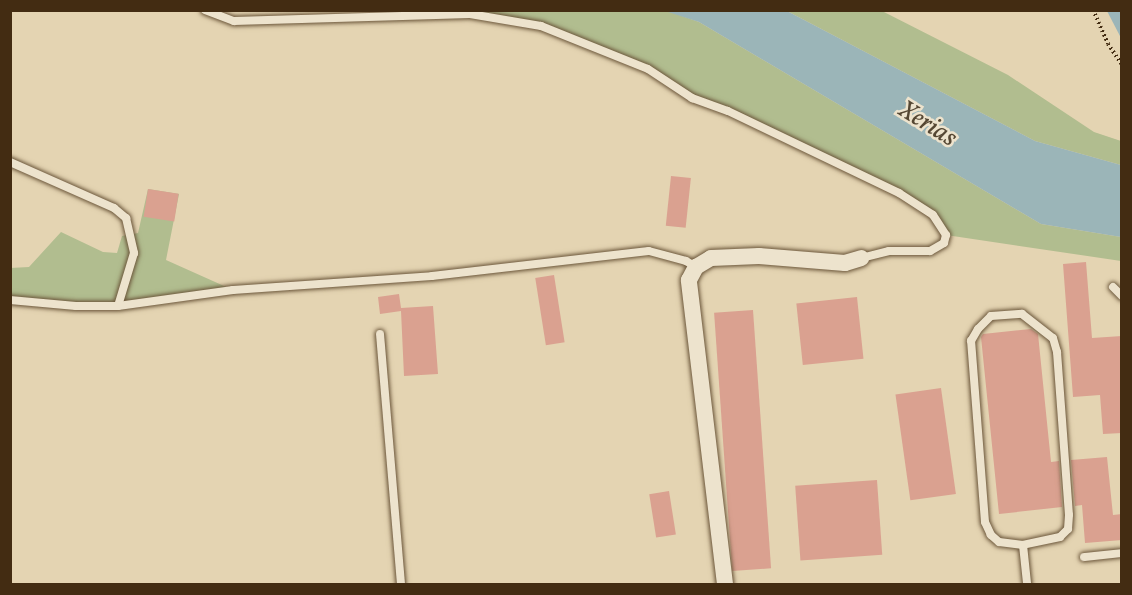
<!DOCTYPE html>
<style>
body{margin:0}
#map{position:relative;width:1132px;height:595px;overflow:hidden;background:#e4d4b2;font-family:Vollkorn,serif}
div>[style]{position:absolute}
[style*='--x']{left:calc(var(--x)*1px);top:calc(var(--y)*1px);width:calc(var(--w)*1px);rotate:calc(var(--a)*1deg)}
.green>*{inset:0;background:#b1bd8f}
.water>*{inset:0;background:#9bb5b8}
.building>*{inset:0;background:#daa190;transform-origin:0 0}
.path>*{height:4px;margin-top:-2px;transform-origin:0;background:repeating-linear-gradient(90deg,#432c12 0 1.5px,transparent 0 4.5px)}
.roads{filter:drop-shadow(0 0 2px #6b563a) drop-shadow(0 0 2px #6b563a)}
.lane>*{height:8px;margin:-4px;padding:0 4px;transform-origin:4px;border-radius:4px;background:#ede3cd}
.street>*{height:16px;margin:-8px;padding:0 8px;transform-origin:8px;border-radius:8px;background:#ede3cd}
span{translate:-50% -50%;white-space:nowrap;text-align:center;line-height:1.15;-webkit-text-stroke:5px #ede3cd;paint-order:stroke}
.water-label{font-size:26px;color:#554733;font-style:italic}
.frame{position:absolute;inset:0;border:12px solid #432c12;pointer-events:none}
</style>
<div id="map">
<div class="green">
<div style="clip-path:polygon(665px 10px,699px 22px,1041px 224px,1121px 237px,1121px 261px,946px 235px,933px 215px,899px 193px,692px 98px,648px 69px,541px 26px,491px 16px,402px 16px,399px 11px)"></div>
<div style="clip-path:polygon(787px 11px,882px 11px,1008px 75px,1094px 132px,1121px 141px,1121px 165px,1035px 141px)"></div>
<div style="clip-path:polygon(148px 189px,179px 194px,166px 260px,233px 290px,118px 306px,11px 300px,10px 268px,29px 267px,61px 232px,103px 252px,117px 253px,122px 236px,138px 233px)"></div>
</div>
<div class="water">
<div style="clip-path:polygon(665px 11px,787px 11px,1035px 141px,1121px 165px,1121px 237px,1041px 224px,699px 22px)"></div>
<div style="clip-path:polygon(1107px 11px,1121px 11px,1121px 38px)"></div>
</div>
<div class="building">
<div style="left:671px;top:176px;width:20px;height:50px;rotate:6deg"></div>
<div style="left:148px;top:189px;width:31px;height:28px;rotate:9deg"></div>
<div style="clip-path:polygon(1086px 262px,1092px 338px,1122px 336px,1122px 433px,1103px 434px,1100px 395px,1073px 397px,1063px 264px)"></div>
<div style="left:554px;top:275px;width:68px;height:19px;rotate:81deg"></div>
<div style="clip-path:polygon(399px 294px,401px 308px,433px 306px,438px 374px,404px 376px,401px 311px,380px 314px,378px 297px)"></div>
<div style="left:857px;top:297px;width:62px;height:61px;rotate:84deg"></div>
<div style="left:753px;top:310px;width:259px;height:39px;rotate:86deg"></div>
<div style="clip-path:polygon(1031px 329px,1038px 334px,1051px 462px,1059px 461px,1062px 507px,999px 514px,981px 337px,983px 334px)"></div>
<div style="left:941px;top:388px;width:107px;height:46px;rotate:82deg"></div>
<div style="clip-path:polygon(1107px 457px,1113px 515px,1122px 514px,1122px 540px,1085px 543px,1082px 505px,1075px 506px,1071px 460px)"></div>
<div style="left:877px;top:480px;width:75px;height:82px;rotate:86deg"></div>
<div style="left:669px;top:491px;width:44px;height:20px;rotate:81deg"></div>
</div>
<div class="path">
<div style="--x:1093;--y:10;--w:37;--a:66"></div>
<div style="--x:1108;--y:44;--w:25;--a:56"></div>
</div>
<div class="roads">
<div class="lane">
<div style="--x:205;--y:10;--w:31;--a:21"></div>
<div style="--x:234;--y:21;--w:236;--a:-1.7"></div>
<div style="--x:470;--y:14;--w:72;--a:9.6"></div>
<div style="--x:541;--y:26;--w:115;--a:21.9"></div>
<div style="--x:648;--y:69;--w:53;--a:33.4"></div>
<div style="--x:692;--y:98;--w:38;--a:20"></div>
<div style="--x:728;--y:111;--w:190;--a:25.6"></div>
<div style="--x:899;--y:193;--w:40;--a:32.9"></div>
<div style="--x:933;--y:215;--w:24;--a:57"></div>
<div style="--x:946;--y:235;--w:8;--a:104"></div>
<div style="--x:944;--y:243;--w:16;--a:150"></div>
<div style="--x:930;--y:251;--w:41;--a:180"></div>
<div style="--x:889;--y:251;--w:29;--a:166"></div>
<div style="--x:10;--y:162;--w:114;--a:23.9"></div>
<div style="--x:114;--y:208;--w:16;--a:40"></div>
<div style="--x:126;--y:218;--w:36;--a:77"></div>
<div style="--x:134;--y:253;--w:55;--a:106.8"></div>
<div style="--x:1113;--y:287;--w:13;--a:45"></div>
<div style="--x:10;--y:300;--w:66;--a:5.2"></div>
<div style="--x:76;--y:306;--w:42;--a:0"></div>
<div style="--x:118;--y:306;--w:116;--a:-7.9"></div>
<div style="--x:233;--y:290;--w:199;--a:-4"></div>
<div style="--x:432;--y:276;--w:218;--a:-6.6"></div>
<div style="--x:649;--y:251;--w:38;--a:15"></div>
<div style="--x:686;--y:261;--w:12;--a:31"></div>
<div style="--x:1022;--y:314;--w:39;--a:38"></div>
<div style="--x:1053;--y:338;--w:15;--a:74"></div>
<div style="--x:1057;--y:352;--w:163;--a:85.8"></div>
<div style="--x:1069;--y:515;--w:14;--a:94"></div>
<div style="--x:1068;--y:529;--w:11;--a:135"></div>
<div style="--x:1060;--y:537;--w:38;--a:168"></div>
<div style="--x:1023;--y:545;--w:24;--a:-173"></div>
<div style="--x:999;--y:542;--w:11;--a:-139"></div>
<div style="--x:991;--y:535;--w:14;--a:-115"></div>
<div style="--x:985;--y:522;--w:182;--a:-94.4"></div>
<div style="--x:971;--y:341;--w:14;--a:-60"></div>
<div style="--x:978;--y:329;--w:18;--a:-45"></div>
<div style="--x:991;--y:316;--w:31;--a:-4"></div>
<div style="--x:380;--y:334;--w:251;--a:85.2"></div>
<div style="--x:1023;--y:545;--w:39;--a:84"></div>
<div style="--x:1084;--y:557;--w:38;--a:-6"></div>
</div>
<div class="street">
<div style="--x:725;--y:584;--w:306;--a:-96.8"></div>
<div style="--x:689;--y:280;--w:15;--a:-62"></div>
<div style="--x:696;--y:267;--w:17;--a:-31"></div>
<div style="--x:711;--y:258;--w:48;--a:-2.4"></div>
<div style="--x:759;--y:256;--w:86;--a:4.7"></div>
<div style="--x:845;--y:263;--w:17;--a:-17"></div>
</div>
</div>
<div class="water-label">
<span style="left:927px;top:125px;rotate:32deg">Xerias</span>
</div>
<div class="frame"></div>
</div>
